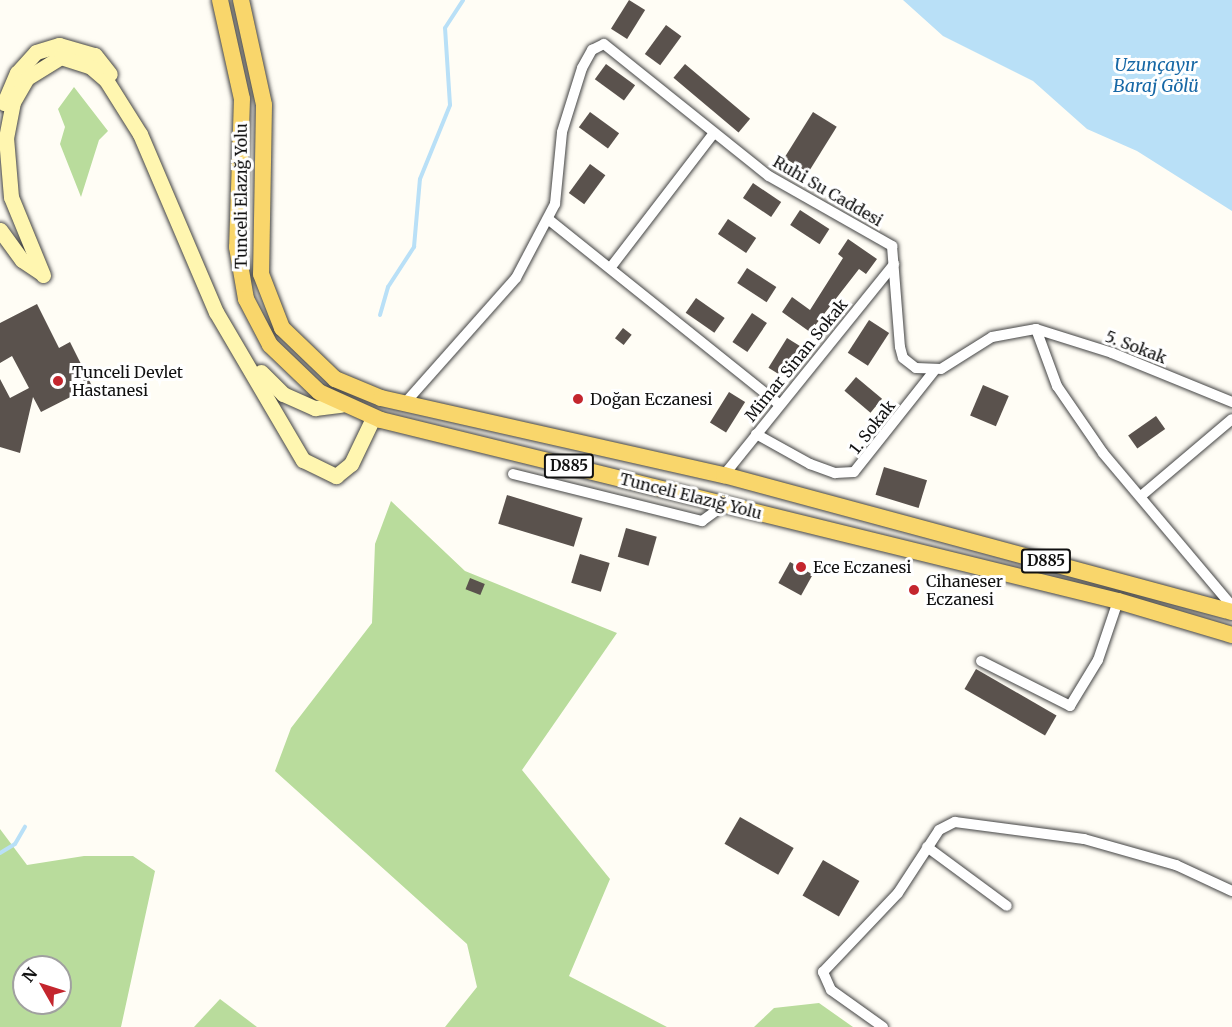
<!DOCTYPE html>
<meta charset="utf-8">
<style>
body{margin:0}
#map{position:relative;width:1232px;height:1027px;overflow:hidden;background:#fffdf5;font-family:Merriweather,serif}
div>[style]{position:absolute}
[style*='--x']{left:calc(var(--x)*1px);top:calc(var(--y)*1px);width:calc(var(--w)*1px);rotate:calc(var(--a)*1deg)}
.forest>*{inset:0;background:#b9dc9c}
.water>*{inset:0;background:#b9e0f7}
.stream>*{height:4px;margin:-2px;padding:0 2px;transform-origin:2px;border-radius:2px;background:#b9e0f7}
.building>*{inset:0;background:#5a524d;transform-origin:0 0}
.roads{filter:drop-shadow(0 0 2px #444) drop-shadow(0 0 2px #444)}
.street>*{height:10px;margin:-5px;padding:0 5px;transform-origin:5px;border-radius:5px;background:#fff}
.secondary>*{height:15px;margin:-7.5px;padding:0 7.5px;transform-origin:7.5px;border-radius:7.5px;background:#fff6b0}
.primary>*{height:16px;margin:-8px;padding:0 8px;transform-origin:8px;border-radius:8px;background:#f9d66b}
.dots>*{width:16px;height:16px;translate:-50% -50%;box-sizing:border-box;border:3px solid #fff;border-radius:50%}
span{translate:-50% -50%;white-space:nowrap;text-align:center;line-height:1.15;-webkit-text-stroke:6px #fff;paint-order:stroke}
.shield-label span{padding:2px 4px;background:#fff;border:2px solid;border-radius:4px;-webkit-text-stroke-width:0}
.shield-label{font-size:15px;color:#111;font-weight:700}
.street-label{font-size:16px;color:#111}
.poi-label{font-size:16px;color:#111}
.left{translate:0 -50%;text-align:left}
.water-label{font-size:18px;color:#1768a6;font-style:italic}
.north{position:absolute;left:12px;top:955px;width:60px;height:60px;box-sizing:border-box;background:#fff;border:2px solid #a0a0a0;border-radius:50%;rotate:309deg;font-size:16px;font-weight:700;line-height:24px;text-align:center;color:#111}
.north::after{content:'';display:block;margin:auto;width:21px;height:27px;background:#c4262e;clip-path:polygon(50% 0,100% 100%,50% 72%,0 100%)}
</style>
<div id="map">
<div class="forest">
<div style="clip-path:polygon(74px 87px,108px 131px,99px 140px,81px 197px,60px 144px,65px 127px,58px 109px)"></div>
<div style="clip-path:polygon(391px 501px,465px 571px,617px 633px,522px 770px,610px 879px,569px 976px,667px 1027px,445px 1027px,477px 987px,467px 944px,275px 771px,291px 728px,372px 623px,375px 544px)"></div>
<div style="clip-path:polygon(evenodd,0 829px,27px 865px,84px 856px,133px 856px,155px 871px,121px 1027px,0 1027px,0 829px,24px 967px,60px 967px,60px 1003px,24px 1003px,24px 967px)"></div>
<div style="clip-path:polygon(220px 999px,257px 1027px,194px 1027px)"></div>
<div style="clip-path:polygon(819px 1003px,853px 1027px,754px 1027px,774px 1008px)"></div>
</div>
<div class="water">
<div style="clip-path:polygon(903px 0,1232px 0,1232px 211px,1137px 151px,1087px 129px,1033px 81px,943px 36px)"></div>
</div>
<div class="stream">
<div style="--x:380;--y:315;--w:29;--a:-74"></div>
<div style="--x:388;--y:287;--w:48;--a:-57"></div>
<div style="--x:414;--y:247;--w:68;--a:-85"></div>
<div style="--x:420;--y:179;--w:80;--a:-67.9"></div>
<div style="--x:450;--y:105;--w:77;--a:-93.7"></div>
<div style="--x:445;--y:28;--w:33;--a:-57"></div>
<div style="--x:0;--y:853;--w:17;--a:-31"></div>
<div style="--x:15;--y:844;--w:20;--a:-60"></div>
</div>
<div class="building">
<div style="left:629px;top:0;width:19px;height:34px;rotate:32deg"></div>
<div style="left:666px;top:25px;width:19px;height:36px;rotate:36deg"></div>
<div style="left:606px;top:64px;width:36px;height:19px;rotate:36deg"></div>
<div style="left:685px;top:64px;width:85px;height:18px;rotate:40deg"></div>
<div style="left:590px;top:112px;width:36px;height:19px;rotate:36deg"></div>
<div style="left:813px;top:112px;width:28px;height:54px;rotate:32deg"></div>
<div style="left:590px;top:164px;width:19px;height:36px;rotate:36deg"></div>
<div style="left:753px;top:183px;width:34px;height:18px;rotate:34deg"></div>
<div style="left:800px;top:210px;width:35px;height:18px;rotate:33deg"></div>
<div style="left:728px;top:219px;width:34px;height:18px;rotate:34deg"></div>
<div style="clip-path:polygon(848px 239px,877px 259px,866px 274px,859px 269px,810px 332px,782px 312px,792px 297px,810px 310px,843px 258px,838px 254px)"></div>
<div style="left:747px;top:268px;width:35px;height:18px;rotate:33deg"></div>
<div style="left:696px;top:298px;width:35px;height:18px;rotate:35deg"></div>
<div style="clip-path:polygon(37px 304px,59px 348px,70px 342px,92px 386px,41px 412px,33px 397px,20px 453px,0 447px,0 379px,10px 398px,29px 388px,12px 356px,0 363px,0 323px)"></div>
<div style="left:752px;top:313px;width:18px;height:35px;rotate:34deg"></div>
<div style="left:869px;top:320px;width:24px;height:39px;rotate:33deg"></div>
<div style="left:623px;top:328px;width:11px;height:13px;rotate:38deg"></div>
<div style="left:787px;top:338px;width:19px;height:35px;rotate:32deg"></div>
<div style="left:856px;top:377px;width:34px;height:18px;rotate:40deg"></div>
<div style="left:983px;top:385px;width:28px;height:33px;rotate:23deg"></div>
<div style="left:729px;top:392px;width:19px;height:36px;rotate:32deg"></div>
<div style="left:1156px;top:416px;width:16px;height:34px;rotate:55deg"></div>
<div style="left:884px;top:467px;width:45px;height:29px;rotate:17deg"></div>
<div style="left:507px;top:495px;width:79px;height:30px;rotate:17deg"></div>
<div style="left:626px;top:528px;width:32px;height:30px;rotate:16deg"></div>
<div style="left:580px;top:554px;width:31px;height:30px;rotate:17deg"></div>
<div style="left:790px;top:562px;width:26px;height:24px;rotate:29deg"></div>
<div style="left:470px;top:578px;width:16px;height:12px;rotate:22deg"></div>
<div style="left:976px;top:669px;width:93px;height:23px;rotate:30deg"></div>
<div style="left:740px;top:817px;width:62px;height:31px;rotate:30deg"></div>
<div style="left:823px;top:860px;width:42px;height:41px;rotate:30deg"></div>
</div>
<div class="roads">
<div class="street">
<div style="--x:548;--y:219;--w:296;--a:38.7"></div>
<div style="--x:611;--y:267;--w:169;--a:-52.5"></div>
<div style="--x:1036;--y:329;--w:61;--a:69.8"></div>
<div style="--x:1057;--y:386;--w:81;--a:55.5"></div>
<div style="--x:1103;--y:453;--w:200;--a:49.9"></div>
<div style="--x:405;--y:403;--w:167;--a:-48.4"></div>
<div style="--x:516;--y:278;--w:84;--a:-62.2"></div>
<div style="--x:555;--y:204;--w:72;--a:-84.4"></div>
<div style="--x:562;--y:132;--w:67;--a:-72.6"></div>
<div style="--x:582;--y:68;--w:21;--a:-61"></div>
<div style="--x:592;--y:50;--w:13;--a:-27"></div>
<div style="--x:604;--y:44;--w:211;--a:38.7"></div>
<div style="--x:769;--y:176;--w:142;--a:29.6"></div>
<div style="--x:892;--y:246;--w:101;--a:85.5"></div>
<div style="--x:900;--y:347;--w:11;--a:75"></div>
<div style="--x:903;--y:358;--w:16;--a:38"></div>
<div style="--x:916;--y:368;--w:25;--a:2"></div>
<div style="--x:941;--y:369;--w:60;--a:-32.1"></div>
<div style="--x:992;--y:337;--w:45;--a:-10.3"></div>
<div style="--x:1036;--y:329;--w:80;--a:17.5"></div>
<div style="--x:1112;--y:353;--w:130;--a:22.2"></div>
<div style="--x:756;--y:434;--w:62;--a:29.1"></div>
<div style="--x:810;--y:464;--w:27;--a:20"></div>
<div style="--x:835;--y:473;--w:19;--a:-3"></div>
<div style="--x:854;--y:472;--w:129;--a:-51.6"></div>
<div style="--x:513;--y:474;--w:195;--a:14"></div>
<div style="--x:702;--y:521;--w:29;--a:-36"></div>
<div style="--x:724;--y:475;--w:271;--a:-51.1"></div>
<div style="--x:1141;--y:496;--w:119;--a:-40.2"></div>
<div style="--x:981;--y:661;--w:100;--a:26.8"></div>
<div style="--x:1070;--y:706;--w:54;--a:-58.7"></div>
<div style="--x:1098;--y:660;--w:62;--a:-71.3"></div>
<div style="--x:927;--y:847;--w:99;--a:36.4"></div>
<div style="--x:883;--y:1027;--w:64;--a:-144.6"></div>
<div style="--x:831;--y:990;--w:20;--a:-114"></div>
<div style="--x:823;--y:972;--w:109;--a:-46.5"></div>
<div style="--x:898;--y:893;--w:75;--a:-56.9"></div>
<div style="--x:939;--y:830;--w:18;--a:-27"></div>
<div style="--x:955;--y:822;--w:130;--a:7.5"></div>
<div style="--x:1084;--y:839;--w:96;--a:15.8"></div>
<div style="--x:1176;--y:865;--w:62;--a:24.9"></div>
</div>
<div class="secondary">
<div style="--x:4;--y:103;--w:33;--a:-67"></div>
<div style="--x:17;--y:73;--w:28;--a:-48"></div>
<div style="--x:36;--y:52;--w:24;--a:-17"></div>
<div style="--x:59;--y:45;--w:37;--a:16"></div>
<div style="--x:95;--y:55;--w:24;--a:52"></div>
<div style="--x:0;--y:230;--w:37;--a:54"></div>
<div style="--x:22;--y:260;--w:23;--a:34"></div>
<div style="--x:43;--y:275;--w:84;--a:-112.3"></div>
<div style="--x:11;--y:197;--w:59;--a:-94.8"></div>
<div style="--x:6;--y:138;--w:37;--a:-79"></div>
<div style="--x:13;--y:102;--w:28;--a:-60"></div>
<div style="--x:27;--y:78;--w:40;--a:-32"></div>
<div style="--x:61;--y:57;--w:32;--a:18"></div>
<div style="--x:91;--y:67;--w:20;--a:41"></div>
<div style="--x:106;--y:80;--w:64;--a:57.8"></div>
<div style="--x:140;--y:134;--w:194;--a:66.9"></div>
<div style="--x:216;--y:312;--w:172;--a:59.6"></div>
<div style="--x:303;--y:460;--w:37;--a:26"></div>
<div style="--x:336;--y:476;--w:19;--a:-39"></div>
<div style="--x:351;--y:464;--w:51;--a:-64.4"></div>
<div style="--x:261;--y:372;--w:31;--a:45"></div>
<div style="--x:283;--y:394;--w:35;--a:24"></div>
<div style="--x:315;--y:408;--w:26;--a:-7"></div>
</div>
<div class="primary">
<div style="--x:220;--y:0;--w:101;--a:77.5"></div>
<div style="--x:242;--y:99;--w:148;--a:91.9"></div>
<div style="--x:237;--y:247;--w:53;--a:80.2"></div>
<div style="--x:246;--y:299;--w:52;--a:62.4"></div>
<div style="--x:270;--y:345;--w:68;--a:43.8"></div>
<div style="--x:319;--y:392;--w:68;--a:24.3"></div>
<div style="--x:381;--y:420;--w:759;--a:13.8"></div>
<div style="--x:1118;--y:601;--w:119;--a:16.6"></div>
<div style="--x:241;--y:0;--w:107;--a:77.6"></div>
<div style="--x:264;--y:105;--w:169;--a:91"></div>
<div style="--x:261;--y:274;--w:58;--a:68.7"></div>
<div style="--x:282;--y:328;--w:74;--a:43.9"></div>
<div style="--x:335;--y:379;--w:50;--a:22.4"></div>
<div style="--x:381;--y:398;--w:352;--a:12.7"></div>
<div style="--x:724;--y:475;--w:526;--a:15.09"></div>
</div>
</div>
<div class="dots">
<div style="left:58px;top:381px;background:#c4262e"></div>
<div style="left:578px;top:399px;background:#c4262e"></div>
<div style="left:801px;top:567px;background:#c4262e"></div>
<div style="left:914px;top:590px;background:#c4262e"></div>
</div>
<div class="shield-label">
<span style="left:569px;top:466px">D885</span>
<span style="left:1046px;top:561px">D885</span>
</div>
<div class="street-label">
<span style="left:828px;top:191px;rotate:30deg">Ruhi Su Caddesi</span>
<span style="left:241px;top:196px;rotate:-90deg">Tunceli Elazığ Yolu</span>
<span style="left:1136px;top:347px;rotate:21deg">5. Sokak</span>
<span style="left:796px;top:360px;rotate:-51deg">Mimar Sinan Sokak</span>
<span style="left:872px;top:427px;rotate:-52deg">1. Sokak</span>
<span style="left:691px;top:496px;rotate:14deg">Tunceli Elazığ Yolu</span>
</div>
<div class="poi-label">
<span class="left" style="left:72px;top:381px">Tunceli Devlet<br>Hastanesi</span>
<span class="left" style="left:590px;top:399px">Doğan Eczanesi</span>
<span class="left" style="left:813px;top:567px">Ece Eczanesi</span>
<span class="left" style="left:926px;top:590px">Cihaneser<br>Eczanesi</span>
</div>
<div class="water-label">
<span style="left:1156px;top:76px">Uzunçayır<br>Baraj Gölü</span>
</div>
<div class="north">N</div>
</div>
